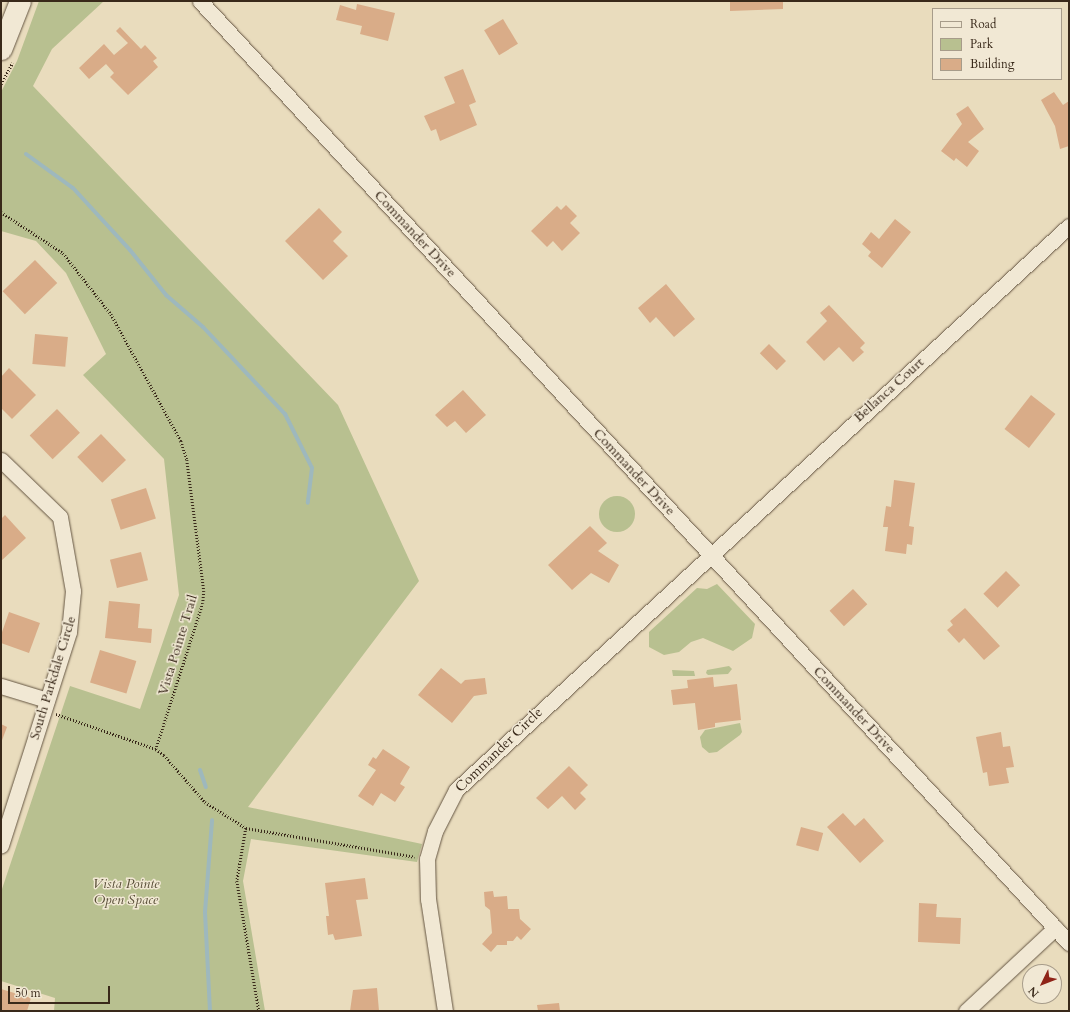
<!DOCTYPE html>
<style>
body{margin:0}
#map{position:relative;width:1070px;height:1012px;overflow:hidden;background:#e9dcbd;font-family:Cardo,serif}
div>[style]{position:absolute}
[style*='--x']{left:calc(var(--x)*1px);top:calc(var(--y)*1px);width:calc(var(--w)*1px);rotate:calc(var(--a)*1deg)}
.green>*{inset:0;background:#b8c090}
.round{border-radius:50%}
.stream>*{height:4px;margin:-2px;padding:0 2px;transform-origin:2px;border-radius:2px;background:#9eb8bd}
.building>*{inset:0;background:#d9ac88;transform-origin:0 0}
.path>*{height:2.5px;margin-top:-1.25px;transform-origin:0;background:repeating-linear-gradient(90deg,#39291a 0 1px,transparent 0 3px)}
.roads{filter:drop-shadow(0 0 1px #655643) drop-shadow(0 0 1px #655643)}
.street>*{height:15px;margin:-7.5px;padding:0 7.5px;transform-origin:7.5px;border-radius:7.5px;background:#f1e8d4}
.secondary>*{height:21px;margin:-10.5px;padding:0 10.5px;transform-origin:10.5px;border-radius:10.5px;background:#f1e8d4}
span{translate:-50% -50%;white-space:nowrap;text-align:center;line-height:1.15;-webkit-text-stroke:3px #f1e8d4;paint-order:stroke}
.street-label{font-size:14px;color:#39291a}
.park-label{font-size:14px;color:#594f38;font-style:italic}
.frame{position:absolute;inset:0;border:2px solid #39291a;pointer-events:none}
.legend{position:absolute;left:932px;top:8px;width:130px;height:72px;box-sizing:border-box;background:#f1e8d4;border:1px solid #a79c8a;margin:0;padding:5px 7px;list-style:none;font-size:12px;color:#39291a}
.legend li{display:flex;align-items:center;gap:8px;height:20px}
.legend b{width:20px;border:1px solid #a79c8a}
.north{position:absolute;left:1022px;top:964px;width:40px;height:40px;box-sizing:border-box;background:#f1e8d4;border:1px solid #a79c8a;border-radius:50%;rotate:227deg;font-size:11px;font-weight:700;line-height:16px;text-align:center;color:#39291a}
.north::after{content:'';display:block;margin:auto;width:14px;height:18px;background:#8f2418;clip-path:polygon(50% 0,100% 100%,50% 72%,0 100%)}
.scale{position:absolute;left:8px;top:986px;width:102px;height:18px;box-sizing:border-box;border:2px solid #39291a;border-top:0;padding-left:5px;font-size:12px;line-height:14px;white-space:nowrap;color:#39291a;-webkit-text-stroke:3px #f1e8d4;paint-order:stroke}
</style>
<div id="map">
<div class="green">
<div style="clip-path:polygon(39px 1px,104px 1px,52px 49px,33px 86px,338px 405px,419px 581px,248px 807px,422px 844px,417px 862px,251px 839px,243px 881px,265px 1011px,54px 1011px,55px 998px,1px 981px,1px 892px,70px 686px,140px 709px,179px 595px,164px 459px,83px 375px,106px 354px,66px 273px,36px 241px,1px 231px,1px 92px,17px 61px)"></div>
<div class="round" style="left:599px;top:496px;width:36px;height:36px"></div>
<div style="clip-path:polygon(717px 584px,755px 624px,752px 638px,733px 651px,703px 638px,691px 642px,679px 652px,664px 655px,649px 647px,649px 632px,697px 588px,707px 589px)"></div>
<div style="clip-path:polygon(729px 666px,732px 669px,728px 674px,708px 675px,706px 673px,707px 670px)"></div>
<div style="clip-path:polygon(672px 670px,694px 671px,695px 676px,673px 676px)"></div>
<div style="clip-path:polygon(740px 723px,742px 732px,740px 735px,717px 752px,709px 753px,702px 747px,700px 737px,705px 730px)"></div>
</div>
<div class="stream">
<div style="--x:26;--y:154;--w:58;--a:35.9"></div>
<div style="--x:73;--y:188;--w:84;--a:47.4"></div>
<div style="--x:130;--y:250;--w:58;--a:51.3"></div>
<div style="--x:166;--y:295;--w:49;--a:40.9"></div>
<div style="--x:203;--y:327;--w:120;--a:46.7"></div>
<div style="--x:285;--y:414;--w:60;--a:63.4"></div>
<div style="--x:312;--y:468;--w:35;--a:97"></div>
<div style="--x:200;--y:770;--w:18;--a:71"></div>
<div style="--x:210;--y:1011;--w:99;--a:-92.9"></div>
<div style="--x:205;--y:912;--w:92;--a:-85.6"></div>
</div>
<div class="building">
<div style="clip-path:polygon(730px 1px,783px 1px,783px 9px,730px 11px)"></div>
<div style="clip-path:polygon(357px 4px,395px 13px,388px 41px,360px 34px,362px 26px,336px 20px,340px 5px,356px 10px)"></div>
<div style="left:503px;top:19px;width:29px;height:22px;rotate:59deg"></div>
<div style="clip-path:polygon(120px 27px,141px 49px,145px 45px,157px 58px,153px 61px,158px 67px,128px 95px,110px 77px,114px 73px,106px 64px,89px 79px,79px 68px,104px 44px,114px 55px,128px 43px,116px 31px)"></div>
<div style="clip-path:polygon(463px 69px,476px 102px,469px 105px,477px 125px,440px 141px,436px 129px,431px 131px,424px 116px,455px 103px,444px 77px)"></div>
<div style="clip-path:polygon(1054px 92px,1063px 105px,1069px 101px,1069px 146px,1060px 149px,1055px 126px,1041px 100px)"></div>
<div style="clip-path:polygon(968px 106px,984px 129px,968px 142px,979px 151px,967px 167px,956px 158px,954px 161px,941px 151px,962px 124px,956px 114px)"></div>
<div style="clip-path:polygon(566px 205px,577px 216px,570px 223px,580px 233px,562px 251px,553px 241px,547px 247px,531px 231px,557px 206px,561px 210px)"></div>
<div style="clip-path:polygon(319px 208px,342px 232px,333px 241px,348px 256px,323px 280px,285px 241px)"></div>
<div style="clip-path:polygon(895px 219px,911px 232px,882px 268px,868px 256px,871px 252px,862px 244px,871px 232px,879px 239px)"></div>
<div style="left:35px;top:260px;width:32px;height:45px;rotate:46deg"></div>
<div style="clip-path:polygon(666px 284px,695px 319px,674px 337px,656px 317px,650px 323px,638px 308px)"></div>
<div style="clip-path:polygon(829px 305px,865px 343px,860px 348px,864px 352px,853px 362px,839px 347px,824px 361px,806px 342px,827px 321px,820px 313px)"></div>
<div style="left:35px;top:334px;width:33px;height:30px;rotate:5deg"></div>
<div style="left:769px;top:344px;width:24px;height:13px;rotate:45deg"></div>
<div style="clip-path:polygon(9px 368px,36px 395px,12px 419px,1px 408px,1px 377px)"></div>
<div style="clip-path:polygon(463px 390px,486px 415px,466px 433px,455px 421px,447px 427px,435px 415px)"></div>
<div style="left:1031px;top:395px;width:31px;height:43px;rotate:38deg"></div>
<div style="left:57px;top:409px;width:33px;height:38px;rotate:46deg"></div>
<div style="left:101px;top:434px;width:36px;height:33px;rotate:46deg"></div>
<div style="clip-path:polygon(894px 480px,915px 483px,909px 526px,914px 527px,912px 545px,907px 544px,906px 554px,885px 551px,888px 527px,883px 527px,886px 506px,891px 507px)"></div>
<div style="left:146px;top:488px;width:32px;height:37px;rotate:72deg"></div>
<div style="clip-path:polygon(5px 515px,26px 538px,1px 561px,1px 519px)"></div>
<div style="clip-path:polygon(590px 526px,607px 543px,598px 551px,619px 565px,609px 583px,591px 573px,572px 590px,548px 565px)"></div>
<div style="left:141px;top:552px;width:29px;height:32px;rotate:76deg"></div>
<div style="left:1006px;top:571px;width:20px;height:32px;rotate:45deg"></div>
<div style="left:853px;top:589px;width:21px;height:32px;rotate:47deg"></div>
<div style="clip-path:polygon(109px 601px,140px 604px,138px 628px,152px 629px,151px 643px,105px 638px)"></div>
<div style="clip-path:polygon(965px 608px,1000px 646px,984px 660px,964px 638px,959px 643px,947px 630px,953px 625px,950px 621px)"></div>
<div style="clip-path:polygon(9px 612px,40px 623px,29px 653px,1px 643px,1px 635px)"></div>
<div style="left:100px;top:650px;width:38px;height:34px;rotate:17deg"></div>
<div style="clip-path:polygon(441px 668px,461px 684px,465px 680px,485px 678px,487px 694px,474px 696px,452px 723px,418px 695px)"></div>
<div style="clip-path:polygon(713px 677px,714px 687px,737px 684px,741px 720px,715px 723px,715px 727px,698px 730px,695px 703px,673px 705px,671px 690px,688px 688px,687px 680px)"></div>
<div style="clip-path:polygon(1px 724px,7px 727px,1px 743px)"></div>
<div style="clip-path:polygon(1001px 732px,1003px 747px,1010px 746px,1014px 767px,1006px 768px,1009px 783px,989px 786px,987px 772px,983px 773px,976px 737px)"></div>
<div style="clip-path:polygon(383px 749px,410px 767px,400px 784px,405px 787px,395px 802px,381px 793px,373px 806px,358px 796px,376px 770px,368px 765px,373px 757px,376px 759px)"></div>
<div style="clip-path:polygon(569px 766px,588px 785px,580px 793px,586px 799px,575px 810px,562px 796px,548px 809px,536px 798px)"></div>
<div style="clip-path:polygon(843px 813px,855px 826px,864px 818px,884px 841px,860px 863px,827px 827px)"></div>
<div style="left:801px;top:827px;width:23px;height:19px;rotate:15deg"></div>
<div style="clip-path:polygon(365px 878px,368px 899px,356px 900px,362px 936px,335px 940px,333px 934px,328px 935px,326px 916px,329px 916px,325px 883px)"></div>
<div style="clip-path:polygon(493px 891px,494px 897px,507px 896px,508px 909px,519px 909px,520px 919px,531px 929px,521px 940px,517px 936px,513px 941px,507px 941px,507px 945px,497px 945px,491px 952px,482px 944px,492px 933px,490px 910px,485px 906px,484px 892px)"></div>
<div style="clip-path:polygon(919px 903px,937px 904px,936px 917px,961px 918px,960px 944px,918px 942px)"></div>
<div style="clip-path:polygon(377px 988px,379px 1011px,350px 1011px,353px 990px)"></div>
<div style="clip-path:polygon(1px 989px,31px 998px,27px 1011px,1px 1011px)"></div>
<div style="clip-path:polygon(559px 1003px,560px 1011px,538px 1011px,537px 1005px)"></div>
</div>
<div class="path">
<div style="--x:1;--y:84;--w:24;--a:-62"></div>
<div style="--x:1;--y:212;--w:74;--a:33.5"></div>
<div style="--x:63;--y:253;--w:78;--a:51.8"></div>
<div style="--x:111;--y:314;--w:145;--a:61.1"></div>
<div style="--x:181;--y:441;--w:20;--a:72"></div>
<div style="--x:187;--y:460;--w:132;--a:82.6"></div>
<div style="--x:204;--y:591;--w:12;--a:95"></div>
<div style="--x:203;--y:603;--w:153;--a:107.8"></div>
<div style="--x:156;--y:749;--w:10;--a:37"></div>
<div style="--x:164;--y:755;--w:62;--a:48.9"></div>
<div style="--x:205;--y:802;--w:49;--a:32.4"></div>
<div style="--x:246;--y:828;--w:54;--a:99.6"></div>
<div style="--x:237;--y:881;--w:132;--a:80.4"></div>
<div style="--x:56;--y:714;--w:106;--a:19.3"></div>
<div style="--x:246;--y:828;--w:171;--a:9.7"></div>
</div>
<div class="roads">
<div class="street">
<div style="--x:200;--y:1;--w:1282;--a:47.31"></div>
<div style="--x:1;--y:460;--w:82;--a:44"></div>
<div style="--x:60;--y:517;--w:75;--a:80"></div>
<div style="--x:73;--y:591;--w:41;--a:95.6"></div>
<div style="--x:69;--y:632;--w:224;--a:107.7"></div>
<div style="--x:1;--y:686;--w:48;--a:16.9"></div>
<div style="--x:445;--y:1011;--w:113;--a:-98.6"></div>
<div style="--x:428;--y:899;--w:40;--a:-91.4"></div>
<div style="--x:427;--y:859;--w:29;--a:-74"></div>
<div style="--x:435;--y:831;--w:46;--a:-62.9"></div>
<div style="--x:456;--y:790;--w:833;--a:-42.62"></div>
<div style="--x:966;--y:1011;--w:122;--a:-43"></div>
</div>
<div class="secondary">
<div style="--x:1;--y:49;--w:52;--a:-68.4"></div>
</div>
</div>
<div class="street-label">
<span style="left:415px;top:234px;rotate:47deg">Commander Drive</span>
<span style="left:889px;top:390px;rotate:-42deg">Bellanca Court</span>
<span style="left:634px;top:472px;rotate:47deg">Commander Drive</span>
<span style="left:178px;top:645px;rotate:-73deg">Vista Pointe Trail</span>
<span style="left:53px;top:678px;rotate:-73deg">South Parkdale Circle</span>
<span style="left:854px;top:710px;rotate:47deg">Commander Drive</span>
<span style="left:499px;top:750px;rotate:-44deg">Commander Circle</span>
</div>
<div class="park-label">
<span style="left:126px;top:892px">Vista Pointe<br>Open Space</span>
</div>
<div class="frame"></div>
<ul class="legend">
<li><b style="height:5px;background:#f1e8d4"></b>Road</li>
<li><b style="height:11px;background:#b8c090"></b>Park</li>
<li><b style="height:11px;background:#d9ac88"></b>Building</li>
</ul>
<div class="north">N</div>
<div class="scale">50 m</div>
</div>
